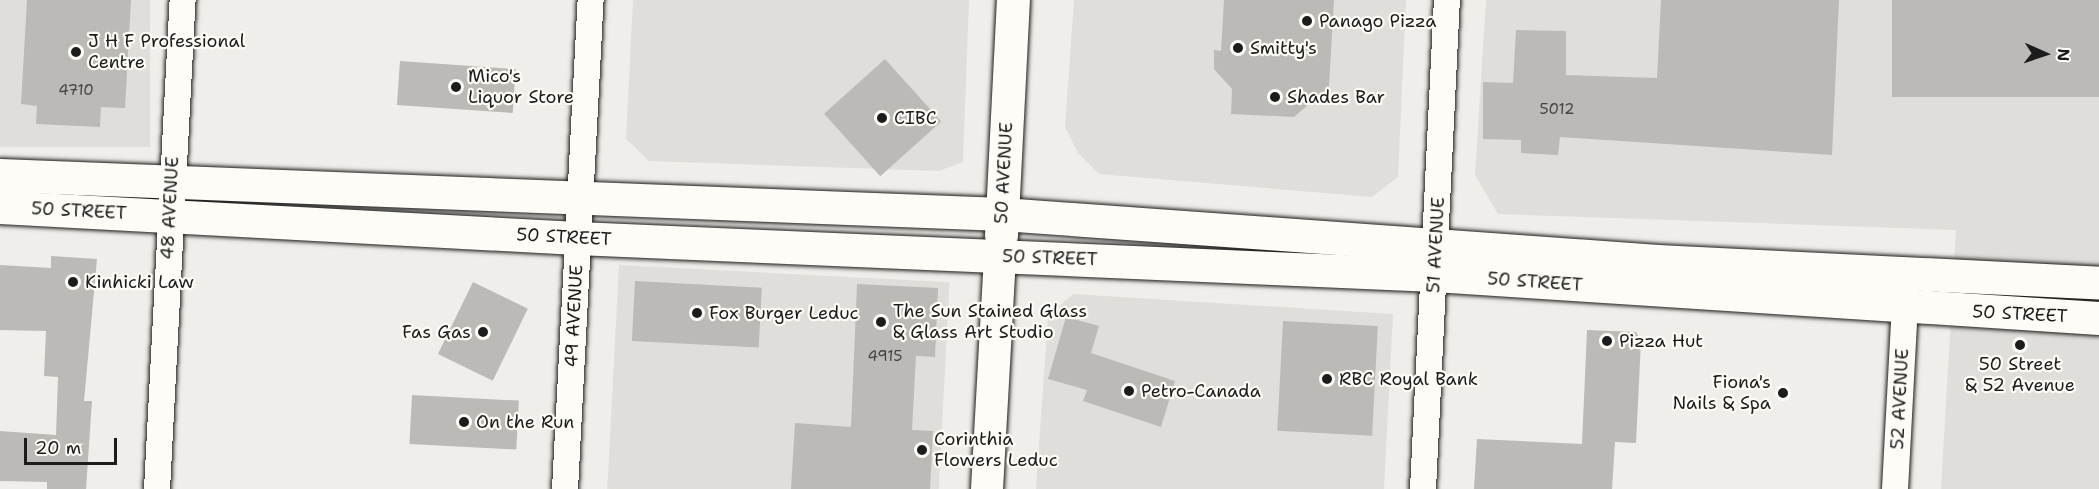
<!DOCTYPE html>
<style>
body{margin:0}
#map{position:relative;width:2099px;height:489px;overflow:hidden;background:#f0eeea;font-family:"Shantell Sans",sans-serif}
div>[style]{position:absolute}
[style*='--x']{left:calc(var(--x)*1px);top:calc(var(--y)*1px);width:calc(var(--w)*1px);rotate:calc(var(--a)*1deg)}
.built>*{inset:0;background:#e0deda;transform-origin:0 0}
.building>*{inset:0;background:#bbbab6;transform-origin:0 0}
.roads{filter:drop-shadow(0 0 2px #1c1c1c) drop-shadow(0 0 2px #1c1c1c)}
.minor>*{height:26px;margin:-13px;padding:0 13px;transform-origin:13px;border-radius:13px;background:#fdfcf7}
.tertiary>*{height:32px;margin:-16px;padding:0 16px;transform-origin:16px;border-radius:16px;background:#fdfcf7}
.secondary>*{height:33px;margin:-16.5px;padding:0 16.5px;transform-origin:16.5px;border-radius:16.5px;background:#fdfcf7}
.dots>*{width:16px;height:16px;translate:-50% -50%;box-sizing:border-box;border:3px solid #fdfcf7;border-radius:50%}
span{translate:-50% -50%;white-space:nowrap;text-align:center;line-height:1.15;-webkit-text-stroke:4.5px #fdfcf7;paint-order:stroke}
.number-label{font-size:15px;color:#444442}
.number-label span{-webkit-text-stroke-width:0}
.poi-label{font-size:18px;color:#1c1c1c}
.left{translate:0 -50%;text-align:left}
.right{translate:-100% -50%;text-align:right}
.street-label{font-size:18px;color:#1c1c1c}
.north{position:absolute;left:2015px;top:24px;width:60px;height:60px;-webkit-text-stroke:4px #fdfcf7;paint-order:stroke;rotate:93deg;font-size:16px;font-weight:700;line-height:24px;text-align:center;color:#1c1c1c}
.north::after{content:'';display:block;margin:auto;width:21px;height:27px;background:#1c1c1c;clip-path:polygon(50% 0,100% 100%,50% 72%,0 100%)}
.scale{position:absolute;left:24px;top:438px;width:93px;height:27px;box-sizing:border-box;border:3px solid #1c1c1c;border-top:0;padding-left:8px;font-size:18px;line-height:21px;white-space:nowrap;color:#1c1c1c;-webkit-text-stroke:4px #fdfcf7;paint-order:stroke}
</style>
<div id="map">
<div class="built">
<div style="left:0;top:0;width:150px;height:147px"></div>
<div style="clip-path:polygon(633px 0,969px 0,963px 162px,939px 171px,649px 161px,626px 139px)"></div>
<div style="clip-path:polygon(1074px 0,1406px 0,1398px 177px,1372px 197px,1099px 174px,1078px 153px,1065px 127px)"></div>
<div style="clip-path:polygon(1486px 0,2099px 0,2099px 489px,1941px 489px,1956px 230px,1498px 214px,1475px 175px)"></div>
<div style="left:619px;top:265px;width:331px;height:224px;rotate:3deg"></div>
<div style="clip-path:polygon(1073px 294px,1393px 314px,1384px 489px,1036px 489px,1048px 316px)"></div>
</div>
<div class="building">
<div style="clip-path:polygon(27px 0,131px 0,125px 108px,101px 107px,100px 127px,36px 124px,37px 106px,21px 104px)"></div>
<div style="clip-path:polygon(1224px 0,1334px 0,1328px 104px,1309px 104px,1294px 117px,1231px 114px,1232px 89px,1214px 69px,1214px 50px,1221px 51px)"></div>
<div style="clip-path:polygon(1661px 0,1839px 0,1832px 155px,1560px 137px,1558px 155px,1521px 153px,1521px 140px,1483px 139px,1483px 82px,1513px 83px,1516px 30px,1566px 31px,1566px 75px,1657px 78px)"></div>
<div style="left:1892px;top:0;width:207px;height:97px"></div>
<div style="left:885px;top:59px;width:84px;height:82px;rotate:48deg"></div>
<div style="left:400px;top:61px;width:116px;height:44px;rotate:4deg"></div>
<div style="clip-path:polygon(51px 256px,97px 259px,84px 401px,92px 401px,86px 489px,47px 489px,47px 482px,0 481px,0 431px,56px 435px,58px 377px,44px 376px,46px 331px,0 330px,0 265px,51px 268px)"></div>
<div style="left:635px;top:281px;width:127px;height:60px;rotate:3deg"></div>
<div style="left:473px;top:282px;width:61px;height:80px;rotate:26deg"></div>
<div style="clip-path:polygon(857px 284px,938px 288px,935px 357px,916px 356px,912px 430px,933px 431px,930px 489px,791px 489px,795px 423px,851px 427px)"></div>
<div style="clip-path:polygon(1066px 317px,1099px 326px,1091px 353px,1175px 381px,1161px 427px,1083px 401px,1087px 390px,1048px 379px)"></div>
<div style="left:1283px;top:321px;width:95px;height:110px;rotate:3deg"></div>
<div style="clip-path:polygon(1587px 330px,1636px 332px,1641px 341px,1636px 443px,1615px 442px,1612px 489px,1474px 489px,1477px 439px,1582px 444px)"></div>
<div style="left:412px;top:395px;width:107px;height:49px;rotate:3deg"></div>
</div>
<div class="roads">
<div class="minor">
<div style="--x:157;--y:489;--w:490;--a:-87"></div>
<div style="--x:565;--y:489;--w:490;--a:-87"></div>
<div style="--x:1423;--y:489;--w:490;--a:-87.2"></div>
<div style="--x:1895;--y:489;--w:200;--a:-86.9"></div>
</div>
<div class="tertiary">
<div style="--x:987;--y:489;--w:233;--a:-86.8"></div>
</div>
<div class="secondary">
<div style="--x:0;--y:175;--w:1003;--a:2.23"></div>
<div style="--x:1002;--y:214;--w:657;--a:4.1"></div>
<div style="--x:1657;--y:261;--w:443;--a:2.8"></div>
<div style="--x:0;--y:207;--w:578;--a:3.08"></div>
<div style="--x:577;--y:238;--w:858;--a:2.47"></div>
<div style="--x:1434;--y:275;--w:666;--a:3.7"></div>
<div style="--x:1001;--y:235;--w:235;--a:-87.1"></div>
</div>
</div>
<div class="dots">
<div style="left:1307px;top:21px;background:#1c1c1c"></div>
<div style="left:1238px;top:48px;background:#1c1c1c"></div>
<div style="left:76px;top:52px;background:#1c1c1c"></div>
<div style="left:456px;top:87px;background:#1c1c1c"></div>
<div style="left:1275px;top:97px;background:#1c1c1c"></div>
<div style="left:882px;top:118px;background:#1c1c1c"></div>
<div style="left:73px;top:282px;background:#1c1c1c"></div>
<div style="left:697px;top:313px;background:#1c1c1c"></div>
<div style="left:881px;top:322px;background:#1c1c1c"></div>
<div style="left:483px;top:332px;background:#1c1c1c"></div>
<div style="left:1607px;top:341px;background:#1c1c1c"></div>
<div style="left:2020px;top:345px;background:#1c1c1c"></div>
<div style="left:1327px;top:379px;background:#1c1c1c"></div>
<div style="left:1129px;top:391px;background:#1c1c1c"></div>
<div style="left:1783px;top:393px;background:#1c1c1c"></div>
<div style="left:464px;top:422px;background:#1c1c1c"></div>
<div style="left:922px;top:450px;background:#1c1c1c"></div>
</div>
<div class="number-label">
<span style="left:76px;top:91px">4710</span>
<span style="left:1557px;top:110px">5012</span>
<span style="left:885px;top:357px">4915</span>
</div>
<div class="poi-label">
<span class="left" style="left:1319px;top:21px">Panago Pizza</span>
<span class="left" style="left:88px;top:52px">J H F Professional<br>Centre</span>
<span class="left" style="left:1250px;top:48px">Smitty's</span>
<span class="left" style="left:468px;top:87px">Mico's<br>Liquor Store</span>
<span class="left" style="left:1287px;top:97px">Shades Bar</span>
<span class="left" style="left:894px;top:118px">CIBC</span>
<span class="left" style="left:85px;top:282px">Kinhicki Law</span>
<span class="left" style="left:893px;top:322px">The Sun Stained Glass<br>&amp; Glass Art Studio</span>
<span class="left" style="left:709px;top:313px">Fox Burger Leduc</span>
<span class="right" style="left:471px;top:332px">Fas Gas</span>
<span class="left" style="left:1619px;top:341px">Pizza Hut</span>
<span style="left:2020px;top:375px">50 Street<br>&amp; 52 Avenue</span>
<span class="left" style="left:1339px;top:379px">RBC Royal Bank</span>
<span class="right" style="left:1771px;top:393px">Fiona's<br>Nails &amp; Spa</span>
<span class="left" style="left:1141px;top:391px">Petro-Canada</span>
<span class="left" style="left:476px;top:422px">On the Run</span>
<span class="left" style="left:934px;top:450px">Corinthia<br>Flowers Leduc</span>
</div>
<div class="street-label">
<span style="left:1004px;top:173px;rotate:-87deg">50 AVENUE</span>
<span style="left:170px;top:208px;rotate:-87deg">48 AVENUE</span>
<span style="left:79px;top:211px;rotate:3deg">50 STREET</span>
<span style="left:564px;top:237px;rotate:3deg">50 STREET</span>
<span style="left:1436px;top:245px;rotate:-87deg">51 AVENUE</span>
<span style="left:1050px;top:258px;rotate:2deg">50 STREET</span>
<span style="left:1535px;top:282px;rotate:4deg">50 STREET</span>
<span style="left:2020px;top:314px;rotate:3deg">50 STREET</span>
<span style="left:574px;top:316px;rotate:-87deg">49 AVENUE</span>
<span style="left:1900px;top:399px;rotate:-87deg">52 AVENUE</span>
</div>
<div class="north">N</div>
<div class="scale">20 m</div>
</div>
